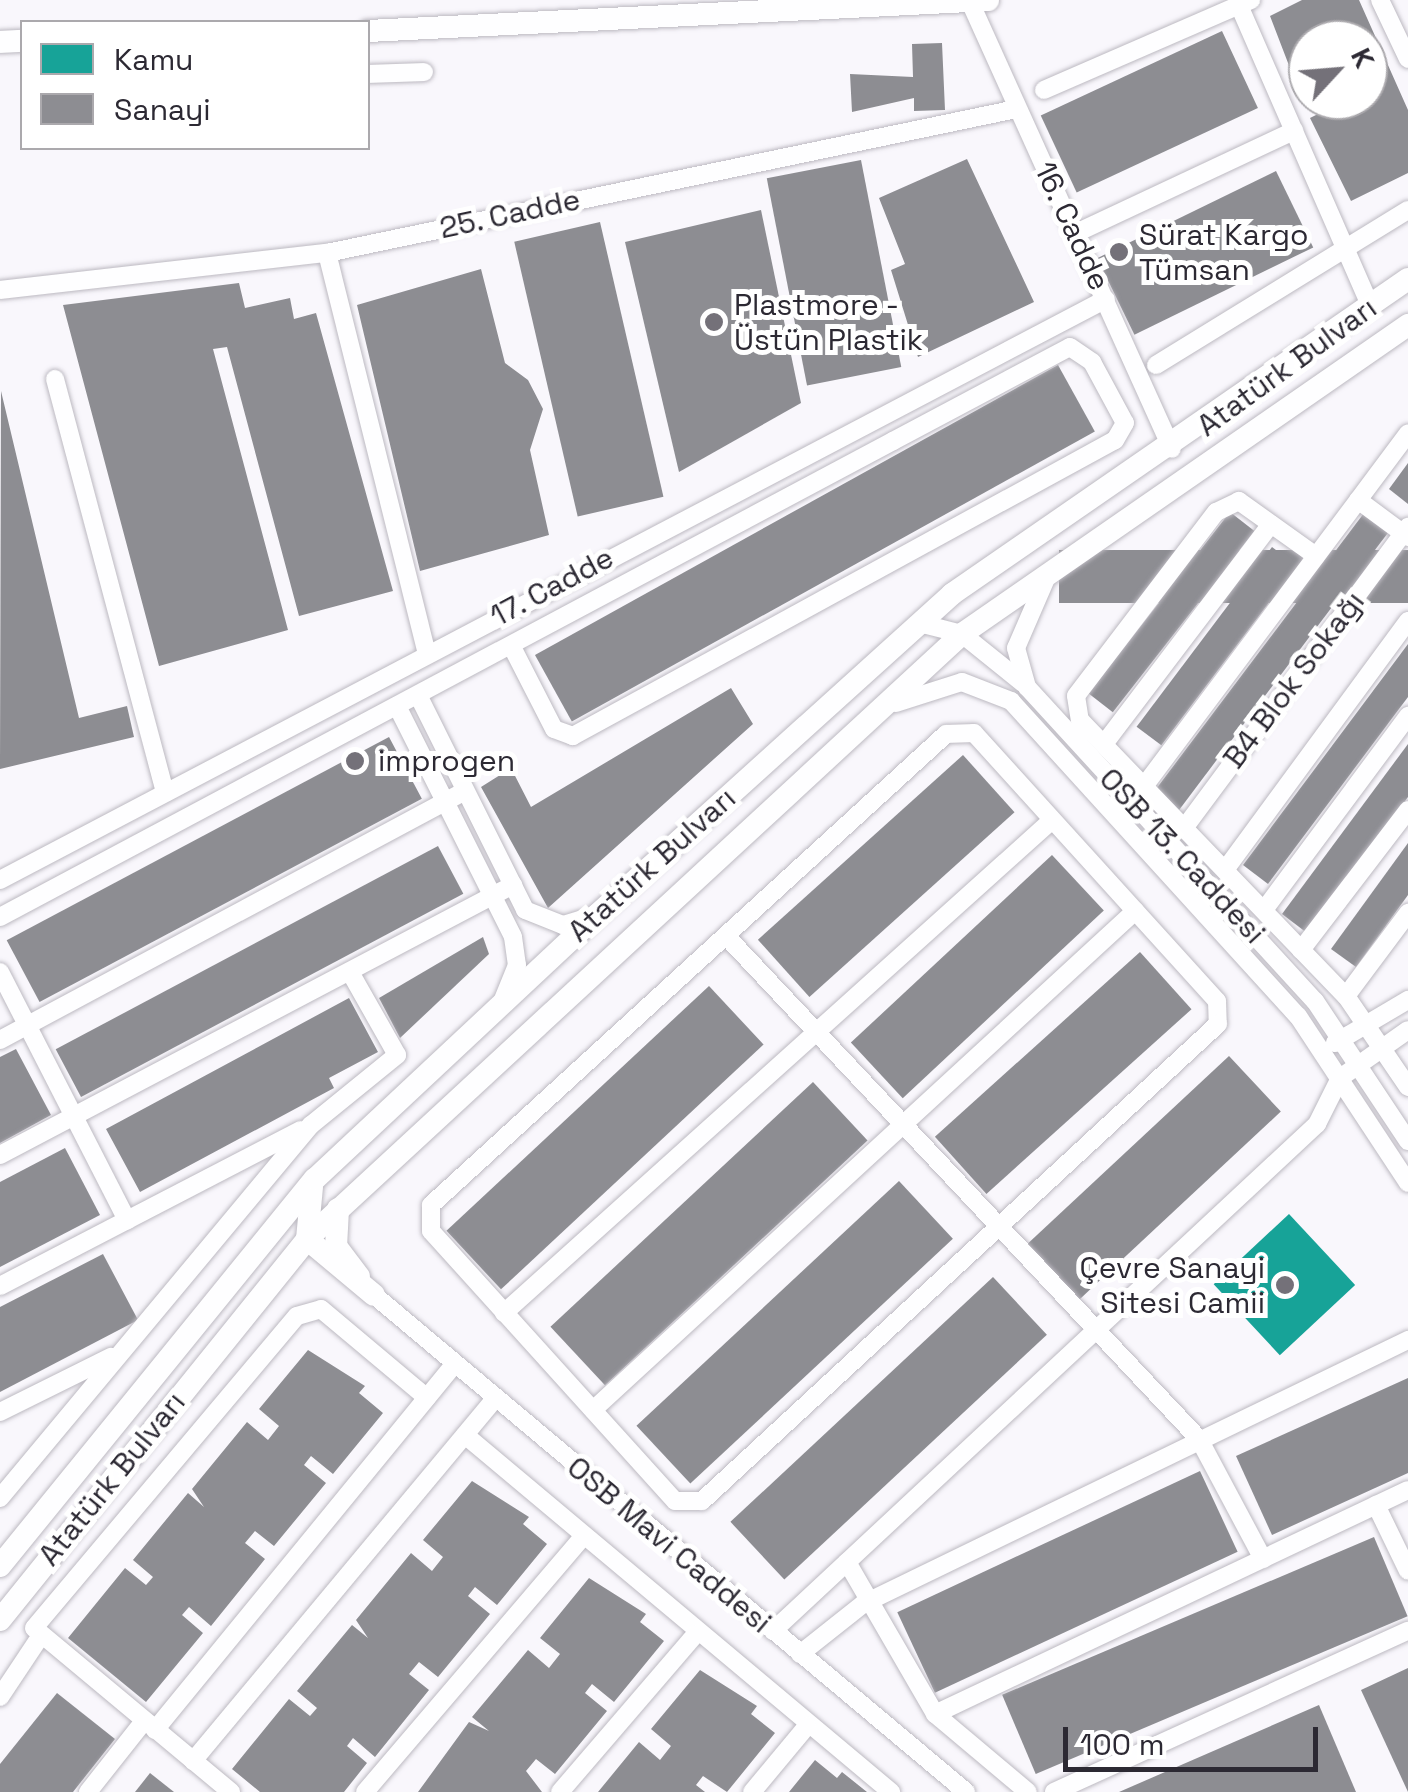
<!DOCTYPE html>
<meta charset="utf-8">
<style>
body{margin:0}
#map{position:relative;width:1408px;height:1792px;overflow:hidden;background:#f9f7fc;font-family:"Space Grotesk",sans-serif}
div>[style]{position:absolute}
[style*='--x']{left:calc(var(--x)*1px);top:calc(var(--y)*1px);width:calc(var(--w)*1px);rotate:calc(var(--a)*1deg)}
.public>*{inset:0;background:#17a398;transform-origin:0 0}
.industry>*{inset:0;background:#8d8d92;transform-origin:0 0}
.roads{filter:drop-shadow(0 0 2px #bcb9c1) drop-shadow(0 0 2px #bcb9c1)}
.minor>*{height:18px;margin:-9px;padding:0 9px;transform-origin:9px;border-radius:9px;background:#fefeff}
.major>*{height:22px;margin:-11px;padding:0 11px;transform-origin:11px;border-radius:11px;background:#fefeff}
.dots>*{width:28px;height:28px;translate:-50% -50%;box-sizing:border-box;border:5px solid #fff;border-radius:50%}
span{translate:-50% -50%;white-space:nowrap;text-align:center;line-height:1.15;-webkit-text-stroke:10px #fff;paint-order:stroke}
.street-label{font-size:30px;color:#2c2933}
.poi-label{font-size:30px;color:#2c2933}
.left{translate:0 -50%;text-align:left}
.right{translate:-100% -50%;text-align:right}
.legend{position:absolute;left:20px;top:20px;width:350px;height:130px;box-sizing:border-box;background:#fff;border:2px solid #aba9ad;margin:0;padding:12px 18px;list-style:none;font-size:30px;color:#2c2933}
.legend li{display:flex;align-items:center;gap:20px;height:50px}
.legend b{width:50px;border:2px solid #aba9ad}
.north{position:absolute;left:1288px;top:20px;width:100px;height:100px;box-sizing:border-box;background:#fff;border:2px solid #aba9ad;border-radius:50%;rotate:64deg;font-size:28px;font-weight:700;line-height:40px;text-align:center;color:#2c2933}
.north::after{content:'';display:block;margin:auto;width:35px;height:45px;background:#747179;clip-path:polygon(50% 0,100% 100%,50% 72%,0 100%)}
.scale{position:absolute;left:1063px;top:1727px;width:255px;height:45px;box-sizing:border-box;border:5px solid #2c2933;border-top:0;padding-left:12px;font-size:30px;line-height:35px;white-space:nowrap;color:#2c2933;-webkit-text-stroke:8px #fff;paint-order:stroke}
</style>
<div id="map">
<div class="public">
<div style="left:1289px;top:1214px;width:97px;height:103px;rotate:47deg"></div>
</div>
<div class="industry">
<div style="clip-path:polygon(1302px 0,1359px 0,1408px 110px,1408px 173px,1351px 201px,1310px 118px,1318px 114px,1312px 100px,1368px 100px,1368px 40px,1308px 40px,1303px 102px,1270px 16px)"></div>
<div style="left:1222px;top:31px;width:85px;height:200px;rotate:65deg"></div>
<div style="clip-path:polygon(942px 43px,945px 110px,914px 111px,914px 98px,852px 112px,850px 74px,913px 77px,912px 44px)"></div>
<div style="clip-path:polygon(967px 159px,1034px 302px,918px 357px,891px 270px,905px 264px,879px 198px)"></div>
<div style="left:861px;top:160px;width:211px;height:96px;rotate:79deg"></div>
<div style="left:1276px;top:171px;width:85px;height:199px;rotate:64deg"></div>
<div style="clip-path:polygon(761px 210px,801px 403px,679px 472px,625px 242px)"></div>
<div style="left:600px;top:222px;width:282px;height:88px;rotate:77deg"></div>
<div style="clip-path:polygon(481px 269px,505px 363px,528px 380px,543px 409px,530px 450px,549px 535px,420px 571px,357px 305px)"></div>
<div style="clip-path:polygon(239px 283px,245px 308px,290px 298px,294px 319px,316px 313px,393px 591px,299px 616px,227px 347px,213px 349px,288px 630px,159px 666px,63px 305px)"></div>
<div style="left:1058px;top:365px;width:76px;height:598px;rotate:61deg"></div>
<div style="clip-path:polygon(1px 391px,79px 718px,127px 706px,134px 737px,0 769px)"></div>
<div style="clip-path:polygon(1408px 463px,1408px 504px,1389px 489px)"></div>
<div style="left:1230px;top:512px;width:31px;height:230px;rotate:38deg"></div>
<div style="left:1364px;top:513px;width:31px;height:349px;rotate:37deg"></div>
<div style="left:1272px;top:547px;width:31px;height:225px;rotate:37deg"></div>
<div style="left:1408px;top:550px;width:53px;height:349px;rotate:90deg"></div>
<div style="clip-path:polygon(1408px 644px,1408px 697px,1268px 884px,1243px 865px)"></div>
<div style="clip-path:polygon(731px 688px,753px 724px,548px 908px,481px 787px,511px 768px,531px 807px)"></div>
<div style="left:389px;top:737px;width:70px;height:433px;rotate:62deg"></div>
<div style="clip-path:polygon(1408px 744px,1408px 797px,1307px 933px,1282px 914px)"></div>
<div style="left:963px;top:755px;width:77px;height:276px;rotate:48deg"></div>
<div style="clip-path:polygon(1408px 843px,1408px 895px,1356px 967px,1331px 949px)"></div>
<div style="left:438px;top:846px;width:54px;height:433px;rotate:62deg"></div>
<div style="left:1052px;top:855px;width:76px;height:275px;rotate:47deg"></div>
<div style="clip-path:polygon(483px 937px,489px 954px,400px 1038px,379px 998px)"></div>
<div style="left:1140px;top:952px;width:77px;height:276px;rotate:48deg"></div>
<div style="left:709px;top:986px;width:80px;height:359px;rotate:47deg"></div>
<div style="clip-path:polygon(349px 998px,378px 1052px,329px 1078px,334px 1088px,140px 1192px,106px 1129px)"></div>
<div style="clip-path:polygon(16px 1049px,51px 1115px,0 1143px,0 1057px)"></div>
<div style="left:1229px;top:1056px;width:76px;height:275px;rotate:47deg"></div>
<div style="left:813px;top:1082px;width:80px;height:359px;rotate:47deg"></div>
<div style="clip-path:polygon(65px 1148px,100px 1215px,0 1267px,0 1182px)"></div>
<div style="left:899px;top:1181px;width:79px;height:359px;rotate:47deg"></div>
<div style="clip-path:polygon(103px 1254px,138px 1320px,0 1392px,0 1307px)"></div>
<div style="left:993px;top:1277px;width:79px;height:359px;rotate:47deg"></div>
<div style="clip-path:polygon(308px 1350px,365px 1386px,359px 1393px,383px 1413px,333px 1474px,311px 1456px,304px 1465px,326px 1483px,274px 1546px,255px 1531px,245px 1543px,265px 1559px,211px 1626px,189px 1607px,182px 1615px,203px 1633px,146px 1702px,68px 1638px,125px 1568px,146px 1585px,153px 1577px,133px 1560px,188px 1493px,204px 1507px,192px 1489px,247px 1422px,268px 1440px,279px 1426px,259px 1409px)"></div>
<div style="clip-path:polygon(1408px 1378px,1408px 1473px,1272px 1535px,1236px 1456px)"></div>
<div style="left:1200px;top:1471px;width:89px;height:334px;rotate:65deg"></div>
<div style="clip-path:polygon(472px 1481px,529px 1517px,523px 1524px,547px 1544px,497px 1605px,475px 1587px,468px 1596px,490px 1614px,438px 1677px,419px 1662px,409px 1674px,429px 1690px,375px 1757px,353px 1738px,347px 1746px,367px 1763px,344px 1792px,260px 1792px,232px 1769px,289px 1699px,310px 1716px,317px 1708px,297px 1691px,352px 1625px,368px 1638px,356px 1620px,411px 1553px,432px 1571px,443px 1557px,423px 1540px)"></div>
<div style="left:1374px;top:1537px;width:86px;height:404px;rotate:67deg"></div>
<div style="clip-path:polygon(589px 1578px,646px 1614px,640px 1622px,664px 1641px,614px 1702px,592px 1684px,585px 1693px,607px 1711px,555px 1774px,536px 1759px,526px 1771px,542px 1792px,418px 1792px,469px 1722px,489px 1731px,472px 1717px,528px 1650px,549px 1668px,560px 1654px,540px 1638px)"></div>
<div style="clip-path:polygon(1408px 1668px,1408px 1792px,1361px 1690px)"></div>
<div style="clip-path:polygon(700px 1670px,757px 1706px,751px 1714px,775px 1733px,727px 1792px,703px 1776px,696px 1785px,705px 1792px,598px 1792px,639px 1742px,660px 1760px,671px 1746px,651px 1729px)"></div>
<div style="clip-path:polygon(57px 1693px,115px 1739px,73px 1792px,0 1792px,0 1764px)"></div>
<div style="clip-path:polygon(1319px 1705px,1356px 1792px,1119px 1792px)"></div>
<div style="clip-path:polygon(815px 1760px,837px 1778px,842px 1772px,867px 1792px,789px 1792px)"></div>
<div style="clip-path:polygon(150px 1773px,174px 1792px,135px 1792px)"></div>
</div>
<div class="roads">
<div class="minor">
<div style="--x:1380;--y:0;--w:65;--a:64.6"></div>
<div style="--x:1238;--y:3;--w:332;--a:66.4"></div>
<div style="--x:971;--y:4;--w:488;--a:65.7"></div>
<div style="--x:368;--y:74;--w:56;--a:-2"></div>
<div style="--x:1044;--y:90;--w:226;--a:-23.5"></div>
<div style="--x:1076;--y:233;--w:241;--a:-25.1"></div>
<div style="--x:327;--y:253;--w:412;--a:76"></div>
<div style="--x:0;--y:290;--w:329;--a:-6.5"></div>
<div style="--x:327;--y:253;--w:704;--a:-11.8"></div>
<div style="--x:1156;--y:365;--w:296;--a:-31.6"></div>
<div style="--x:55;--y:379;--w:428;--a:75.1"></div>
<div style="--x:1358;--y:500;--w:62;--a:36.5"></div>
<div style="--x:1316;--y:556;--w:95;--a:-144.5"></div>
<div style="--x:1239;--y:501;--w:25;--a:154"></div>
<div style="--x:1216;--y:512;--w:231;--a:127.3"></div>
<div style="--x:1076;--y:696;--w:24;--a:81"></div>
<div style="--x:1080;--y:720;--w:383;--a:46.1"></div>
<div style="--x:1346;--y:996;--w:110;--a:55.7"></div>
<div style="--x:1045;--y:581;--w:73;--a:113.4"></div>
<div style="--x:1016;--y:648;--w:41;--a:74.2"></div>
<div style="--x:1027;--y:687;--w:426;--a:47.5"></div>
<div style="--x:1315;--y:1001;--w:168;--a:56.4"></div>
<div style="--x:919;--y:623;--w:44;--a:14.3"></div>
<div style="--x:962;--y:634;--w:78;--a:38.8"></div>
<div style="--x:418;--y:695;--w:240;--a:63.5"></div>
<div style="--x:525;--y:910;--w:41;--a:21.5"></div>
<div style="--x:563;--y:925;--w:34;--a:-17"></div>
<div style="--x:896;--y:703;--w:69;--a:-17.7"></div>
<div style="--x:962;--y:682;--w:53;--a:21.2"></div>
<div style="--x:1011;--y:701;--w:426;--a:47.7"></div>
<div style="--x:1298;--y:1016;--w:200;--a:56.6"></div>
<div style="--x:397;--y:706;--w:258;--a:63.3"></div>
<div style="--x:513;--y:937;--w:28;--a:82"></div>
<div style="--x:517;--y:965;--w:38;--a:112"></div>
<div style="--x:974;--y:733;--w:362;--a:47.8"></div>
<div style="--x:1217;--y:1001;--w:23;--a:88"></div>
<div style="--x:1218;--y:1024;--w:703;--a:137.25"></div>
<div style="--x:702;--y:1501;--w:27;--a:180"></div>
<div style="--x:675;--y:1501;--w:364;--a:-132.1"></div>
<div style="--x:431;--y:1231;--w:26;--a:-90"></div>
<div style="--x:431;--y:1205;--w:698;--a:-42.44"></div>
<div style="--x:946;--y:734;--w:28;--a:-2"></div>
<div style="--x:1104;--y:744;--w:276;--a:-52.8"></div>
<div style="--x:1145;--y:785;--w:439;--a:-53.2"></div>
<div style="--x:1185;--y:827;--w:374;--a:-53.4"></div>
<div style="--x:1225;--y:870;--w:309;--a:-53.7"></div>
<div style="--x:0;--y:880;--w:1249;--a:-27.71"></div>
<div style="--x:1264;--y:910;--w:242;--a:-53.4"></div>
<div style="--x:0;--y:917;--w:1012;--a:-28.06"></div>
<div style="--x:893;--y:441;--w:200;--a:-28"></div>
<div style="--x:1070;--y:347;--w:27;--a:34"></div>
<div style="--x:1092;--y:362;--w:69;--a:61.6"></div>
<div style="--x:1125;--y:423;--w:20;--a:120"></div>
<div style="--x:1115;--y:440;--w:618;--a:151.36"></div>
<div style="--x:573;--y:736;--w:20;--a:-160"></div>
<div style="--x:554;--y:729;--w:94;--a:-117.1"></div>
<div style="--x:728;--y:938;--w:688;--a:46.77"></div>
<div style="--x:1199;--y:1439;--w:136;--a:61.9"></div>
<div style="--x:1301;--y:950;--w:176;--a:-52.6"></div>
<div style="--x:0;--y:972;--w:279;--a:62.9"></div>
<div style="--x:1346;--y:996;--w:104;--a:-53.2"></div>
<div style="--x:0;--y:1040;--w:527;--a:-28.17"></div>
<div style="--x:1335;--y:1043;--w:85;--a:-30.5"></div>
<div style="--x:0;--y:1155;--w:580;--a:-27.76"></div>
<div style="--x:0;--y:1286;--w:339;--a:-27.4"></div>
<div style="--x:374;--y:1295;--w:773;--a:40.01"></div>
<div style="--x:504;--y:1313;--w:736;--a:-41.97"></div>
<div style="--x:593;--y:1410;--w:737;--a:-42.63"></div>
<div style="--x:0;--y:1412;--w:124;--a:-26.4"></div>
<div style="--x:465;--y:1435;--w:556;--a:39.96"></div>
<div style="--x:0;--y:1498;--w:486;--a:-50.2"></div>
<div style="--x:311;--y:1125;--w:111;--a:-39.1"></div>
<div style="--x:397;--y:1055;--w:95;--a:-119.5"></div>
<div style="--x:1376;--y:1505;--w:73;--a:64.1"></div>
<div style="--x:847;--y:1562;--w:176;--a:59.9"></div>
<div style="--x:935;--y:1714;--w:121;--a:40"></div>
<div style="--x:773;--y:1631;--w:744;--a:-42.98"></div>
<div style="--x:1317;--y:1124;--w:51;--a:-63.4"></div>
<div style="--x:1340;--y:1078;--w:83;--a:-35.2"></div>
<div style="--x:800;--y:1654;--w:80;--a:-38.4"></div>
<div style="--x:863;--y:1604;--w:606;--a:-25.85"></div>
<div style="--x:0;--y:1697;--w:69;--a:-56.3"></div>
<div style="--x:935;--y:1714;--w:523;--a:-25.34"></div>
<div style="--x:155;--y:1730;--w:470;--a:-50.7"></div>
<div style="--x:193;--y:1761;--w:470;--a:-50.2"></div>
<div style="--x:88;--y:1792;--w:90;--a:-51.7"></div>
<div style="--x:231;--y:1792;--w:256;--a:-140.2"></div>
<div style="--x:34;--y:1628;--w:408;--a:-49.9"></div>
<div style="--x:297;--y:1316;--w:25;--a:-16"></div>
<div style="--x:321;--y:1309;--w:138;--a:40"></div>
<div style="--x:365;--y:1792;--w:334;--a:-49.5"></div>
<div style="--x:560;--y:1792;--w:208;--a:-49.3"></div>
<div style="--x:752;--y:1792;--w:86;--a:-50.2"></div>
<div style="--x:1054;--y:1792;--w:389;--a:-24.5"></div>
</div>
<div class="major">
<div style="--x:368;--y:31;--w:621;--a:-2.86"></div>
<div style="--x:0;--y:42;--w:22;--a:-3"></div>
<div style="--x:312;--y:1187;--w:52;--a:95.5"></div>
<div style="--x:307;--y:1239;--w:87;--a:39.9"></div>
<div style="--x:338;--y:1209;--w:37;--a:93"></div>
<div style="--x:336;--y:1246;--w:38;--a:53"></div>
<div style="--x:0;--y:1566;--w:499;--a:-50.9"></div>
<div style="--x:315;--y:1179;--w:386;--a:-43.1"></div>
<div style="--x:597;--y:915;--w:479;--a:-42.1"></div>
<div style="--x:952;--y:594;--w:554;--a:-34.64"></div>
<div style="--x:0;--y:1620;--w:489;--a:-51.1"></div>
<div style="--x:307;--y:1239;--w:892;--a:-42.73"></div>
<div style="--x:962;--y:634;--w:543;--a:-34.72"></div>
</div>
</div>
<div class="dots">
<div style="left:1119px;top:252px;background:#747179"></div>
<div style="left:714px;top:322px;background:#747179"></div>
<div style="left:355px;top:761px;background:#747179"></div>
<div style="left:1285px;top:1285px;background:#747179"></div>
</div>
<div class="street-label">
<span style="left:510px;top:214px;rotate:-12deg">25. Cadde</span>
<span style="left:1072px;top:226px;rotate:65deg">16. Cadde</span>
<span style="left:1287px;top:367px;rotate:-36deg">Atatürk Bulvarı</span>
<span style="left:552px;top:587px;rotate:-28deg">17. Cadde</span>
<span style="left:1294px;top:680px;rotate:-53deg">B4 Blok Sokağı</span>
<span style="left:1182px;top:856px;rotate:47deg">OSB 13. Caddesi</span>
<span style="left:652px;top:865px;rotate:-42deg">Atatürk Bulvarı</span>
<span style="left:112px;top:1479px;rotate:-51deg">Atatürk Bulvarı</span>
<span style="left:669px;top:1545px;rotate:40deg">OSB Mavi Caddesi</span>
</div>
<div class="poi-label">
<span class="left" style="left:1139px;top:252px">Sürat Kargo<br>Tümsan</span>
<span class="left" style="left:734px;top:322px">Plastmore -<br>Üstün Plastik</span>
<span class="left" style="left:378px;top:761px">improgen</span>
<span class="right" style="left:1265px;top:1285px">Çevre Sanayi<br>Sitesi Camii</span>
</div>
<ul class="legend">
<li><b style="height:28px;background:#17a398"></b>Kamu</li>
<li><b style="height:28px;background:#8d8d92"></b>Sanayi</li>
</ul>
<div class="north">K</div>
<div class="scale">100 m</div>
</div>
